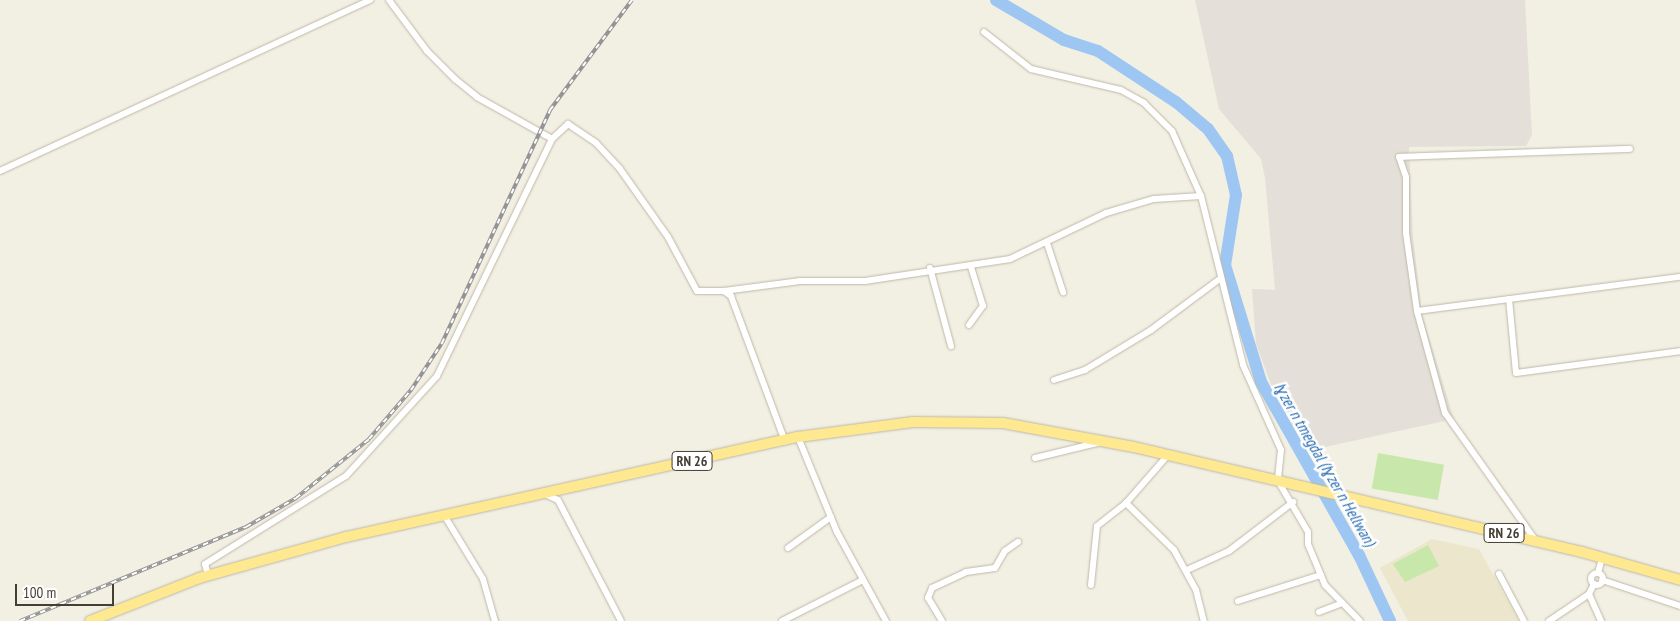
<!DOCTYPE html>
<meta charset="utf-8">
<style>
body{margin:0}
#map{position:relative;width:1680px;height:621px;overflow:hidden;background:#f2efe3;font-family:"PT Sans Narrow",sans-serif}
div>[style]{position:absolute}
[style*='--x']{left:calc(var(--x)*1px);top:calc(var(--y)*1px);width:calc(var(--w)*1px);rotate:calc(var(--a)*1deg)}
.industrial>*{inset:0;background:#e4e0d9}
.education>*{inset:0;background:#ece6cc}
.green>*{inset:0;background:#c7e8aa;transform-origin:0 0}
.river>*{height:12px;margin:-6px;padding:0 6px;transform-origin:6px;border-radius:6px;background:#9dc7f2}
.roads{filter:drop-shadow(0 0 1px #beb8a6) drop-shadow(0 0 1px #beb8a6)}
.street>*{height:6px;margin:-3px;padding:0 3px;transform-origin:3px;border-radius:3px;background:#fff}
.street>.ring{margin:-3px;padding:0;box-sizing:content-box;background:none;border:6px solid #fff;border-radius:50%}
.primary>*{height:10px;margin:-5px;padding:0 5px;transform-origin:5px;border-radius:5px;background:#ffe990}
.rail>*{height:4px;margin-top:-2px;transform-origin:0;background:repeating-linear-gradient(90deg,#fff 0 5.5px,#949494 0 11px);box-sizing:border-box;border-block:1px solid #949494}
span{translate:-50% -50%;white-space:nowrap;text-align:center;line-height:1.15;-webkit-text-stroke:5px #fff;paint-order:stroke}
.shield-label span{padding:1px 4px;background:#fff;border:1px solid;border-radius:4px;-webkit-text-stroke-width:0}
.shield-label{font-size:14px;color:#443f33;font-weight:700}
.water-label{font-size:16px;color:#2a6db3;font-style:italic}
.scale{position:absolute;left:15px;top:584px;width:99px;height:22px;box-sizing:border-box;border:2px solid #443f33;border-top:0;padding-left:6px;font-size:15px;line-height:18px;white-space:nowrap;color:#443f33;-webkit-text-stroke:4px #fff;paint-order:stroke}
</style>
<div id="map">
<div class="industrial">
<div style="clip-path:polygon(1195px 0,1525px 0,1532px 135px,1526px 146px,1409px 147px,1413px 237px,1422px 314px,1454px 419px,1311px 450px,1272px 387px,1256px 344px,1252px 289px,1275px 290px,1265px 178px,1261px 159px,1219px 109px)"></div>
</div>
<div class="education">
<div style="clip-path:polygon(1432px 539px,1479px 549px,1519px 621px,1408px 621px,1380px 568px)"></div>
</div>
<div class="green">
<div style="left:1378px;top:453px;width:67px;height:36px;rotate:10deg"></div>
<div style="clip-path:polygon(1428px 545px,1439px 566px,1405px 582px,1393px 564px)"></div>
</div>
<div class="river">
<div style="--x:996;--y:0;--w:79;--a:30.5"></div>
<div style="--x:1064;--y:40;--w:36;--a:18"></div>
<div style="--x:1098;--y:51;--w:93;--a:33.2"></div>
<div style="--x:1176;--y:102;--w:42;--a:40.2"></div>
<div style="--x:1208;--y:129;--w:33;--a:55"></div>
<div style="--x:1227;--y:156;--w:40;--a:77"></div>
<div style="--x:1236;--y:195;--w:71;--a:98.9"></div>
<div style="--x:1225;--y:265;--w:122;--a:72.9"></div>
<div style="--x:1261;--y:382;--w:199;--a:60.5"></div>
<div style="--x:1359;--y:555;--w:73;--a:64.8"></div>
</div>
<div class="roads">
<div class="street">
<div style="--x:389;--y:0;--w:64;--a:53.3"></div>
<div style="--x:427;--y:51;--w:40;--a:45"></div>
<div style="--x:455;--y:79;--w:28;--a:39"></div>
<div style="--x:477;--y:97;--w:86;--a:29.2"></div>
<div style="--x:984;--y:32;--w:60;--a:38.2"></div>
<div style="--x:1031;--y:69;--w:92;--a:13.1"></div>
<div style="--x:1121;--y:90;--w:26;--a:29"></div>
<div style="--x:1144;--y:103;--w:40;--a:45"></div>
<div style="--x:1172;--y:131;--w:71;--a:66"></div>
<div style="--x:1201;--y:196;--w:174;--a:76"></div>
<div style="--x:1243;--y:365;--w:93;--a:65.9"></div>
<div style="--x:1281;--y:450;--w:31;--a:96"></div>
<div style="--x:1278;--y:481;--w:59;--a:59.5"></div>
<div style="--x:1308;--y:532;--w:12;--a:90"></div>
<div style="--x:1308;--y:544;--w:44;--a:67.5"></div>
<div style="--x:1325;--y:585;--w:50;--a:45.8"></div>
<div style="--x:0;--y:171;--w:408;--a:-24.8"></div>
<div style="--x:1047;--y:243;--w:52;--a:71.9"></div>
<div style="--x:930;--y:268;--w:81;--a:74.9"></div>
<div style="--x:724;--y:291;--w:77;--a:-7.5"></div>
<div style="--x:800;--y:281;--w:65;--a:0"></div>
<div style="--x:865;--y:281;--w:147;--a:-8.6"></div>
<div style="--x:1010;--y:259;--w:106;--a:-25.6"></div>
<div style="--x:1106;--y:213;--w:50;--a:-16.3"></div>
<div style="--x:1154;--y:199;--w:47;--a:-3.7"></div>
<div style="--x:1509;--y:299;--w:74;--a:84.6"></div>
<div style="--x:1516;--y:373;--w:165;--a:-7.6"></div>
<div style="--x:1417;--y:311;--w:265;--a:-7.4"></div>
<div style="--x:969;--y:325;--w:24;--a:-54"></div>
<div style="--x:983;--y:306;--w:41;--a:-107.1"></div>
<div style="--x:1054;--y:380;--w:33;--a:-18"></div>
<div style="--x:1085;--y:370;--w:77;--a:-31.2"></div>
<div style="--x:1151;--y:330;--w:87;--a:-36.6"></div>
<div style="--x:798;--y:437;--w:103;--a:67.7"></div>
<div style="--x:837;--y:532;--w:102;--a:61.2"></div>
<div style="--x:1168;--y:455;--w:64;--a:131.2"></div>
<div style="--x:1126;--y:503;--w:67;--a:44.4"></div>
<div style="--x:1174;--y:550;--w:46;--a:61.2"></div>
<div style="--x:1196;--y:590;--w:32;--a:76"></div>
<div style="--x:1035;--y:458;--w:68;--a:-13.6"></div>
<div style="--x:545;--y:494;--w:14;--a:25"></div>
<div style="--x:558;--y:500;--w:136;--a:62.5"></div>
<div style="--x:444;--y:515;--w:75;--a:58.6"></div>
<div style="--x:483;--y:579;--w:44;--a:74.1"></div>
<div style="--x:1536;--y:541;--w:157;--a:-125.4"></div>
<div style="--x:1445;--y:413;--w:106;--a:-105.4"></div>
<div style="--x:1417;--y:311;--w:79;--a:-98"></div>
<div style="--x:1406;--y:233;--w:56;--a:-90"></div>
<div style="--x:1406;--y:177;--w:21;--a:-109"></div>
<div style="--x:1399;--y:157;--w:231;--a:-2"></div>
<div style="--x:788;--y:548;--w:53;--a:-35.8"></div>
<div style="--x:1187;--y:570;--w:46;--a:-24.3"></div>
<div style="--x:1229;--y:551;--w:81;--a:-37.4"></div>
<div style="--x:1598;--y:573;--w:16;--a:-75"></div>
<div class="ring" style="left:1591px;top:573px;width:6px;height:6px"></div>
<div style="--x:1499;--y:574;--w:53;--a:62"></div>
<div style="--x:208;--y:575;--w:11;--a:-105"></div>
<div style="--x:205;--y:564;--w:166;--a:-32"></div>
<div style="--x:346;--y:476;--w:135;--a:-47.7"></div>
<div style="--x:437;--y:376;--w:263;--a:-64.1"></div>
<div style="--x:552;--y:139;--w:22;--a:-43"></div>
<div style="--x:568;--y:124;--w:34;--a:34"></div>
<div style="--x:596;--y:143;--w:35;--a:47"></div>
<div style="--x:620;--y:169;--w:83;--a:54.8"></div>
<div style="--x:668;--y:237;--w:61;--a:61.8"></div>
<div style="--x:697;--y:291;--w:27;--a:0"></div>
<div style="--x:724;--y:291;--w:9;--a:36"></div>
<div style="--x:731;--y:296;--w:155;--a:69.6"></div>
<div style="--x:1602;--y:580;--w:82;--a:18.4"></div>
<div style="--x:1594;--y:584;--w:11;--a:117"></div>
<div style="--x:1589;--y:594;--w:30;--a:66"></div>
<div style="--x:1091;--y:585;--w:59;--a:-84.2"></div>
<div style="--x:1097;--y:526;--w:37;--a:-38"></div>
<div style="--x:1238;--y:601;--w:87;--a:-17.4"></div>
<div style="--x:1319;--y:612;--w:25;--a:-21"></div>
<div style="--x:782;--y:621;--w:89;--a:-26.9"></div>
<div style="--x:942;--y:621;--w:27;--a:-121"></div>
<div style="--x:928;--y:598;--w:11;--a:-68"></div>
<div style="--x:932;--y:588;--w:38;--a:-25"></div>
<div style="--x:966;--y:572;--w:29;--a:-8"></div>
<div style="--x:995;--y:568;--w:20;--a:-60"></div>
<div style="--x:1005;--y:551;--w:16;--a:-35"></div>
<div style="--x:1549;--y:621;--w:48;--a:-34"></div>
</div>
<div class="primary">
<div style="--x:90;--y:621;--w:117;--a:-21.5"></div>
<div style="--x:199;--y:578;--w:153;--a:-15.6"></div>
<div style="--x:346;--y:537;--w:463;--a:-12.5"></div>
<div style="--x:798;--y:437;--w:116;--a:-7.4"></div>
<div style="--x:913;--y:422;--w:90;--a:0.6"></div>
<div style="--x:1003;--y:423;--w:133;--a:10.4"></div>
<div style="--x:1134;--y:447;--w:460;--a:13.2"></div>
<div style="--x:1582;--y:552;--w:102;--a:15.9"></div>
</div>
</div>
<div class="rail">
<div style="--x:20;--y:621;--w:245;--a:-22.6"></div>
<div style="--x:246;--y:527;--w:58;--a:-30.1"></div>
<div style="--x:296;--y:498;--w:94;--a:-38.9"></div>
<div style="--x:369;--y:439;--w:65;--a:-49.4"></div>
<div style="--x:411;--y:390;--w:56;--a:-56.6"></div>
<div style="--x:442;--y:343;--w:257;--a:-65.1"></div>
<div style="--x:550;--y:110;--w:137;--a:-53.3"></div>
</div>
<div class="shield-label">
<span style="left:692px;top:461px">RN 26</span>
<span style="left:1504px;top:533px">RN 26</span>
</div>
<div class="water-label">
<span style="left:1325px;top:464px;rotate:60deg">Iɣzer n tmegdal (Iɣzer n Hellwan)</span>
</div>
<div class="scale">100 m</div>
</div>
